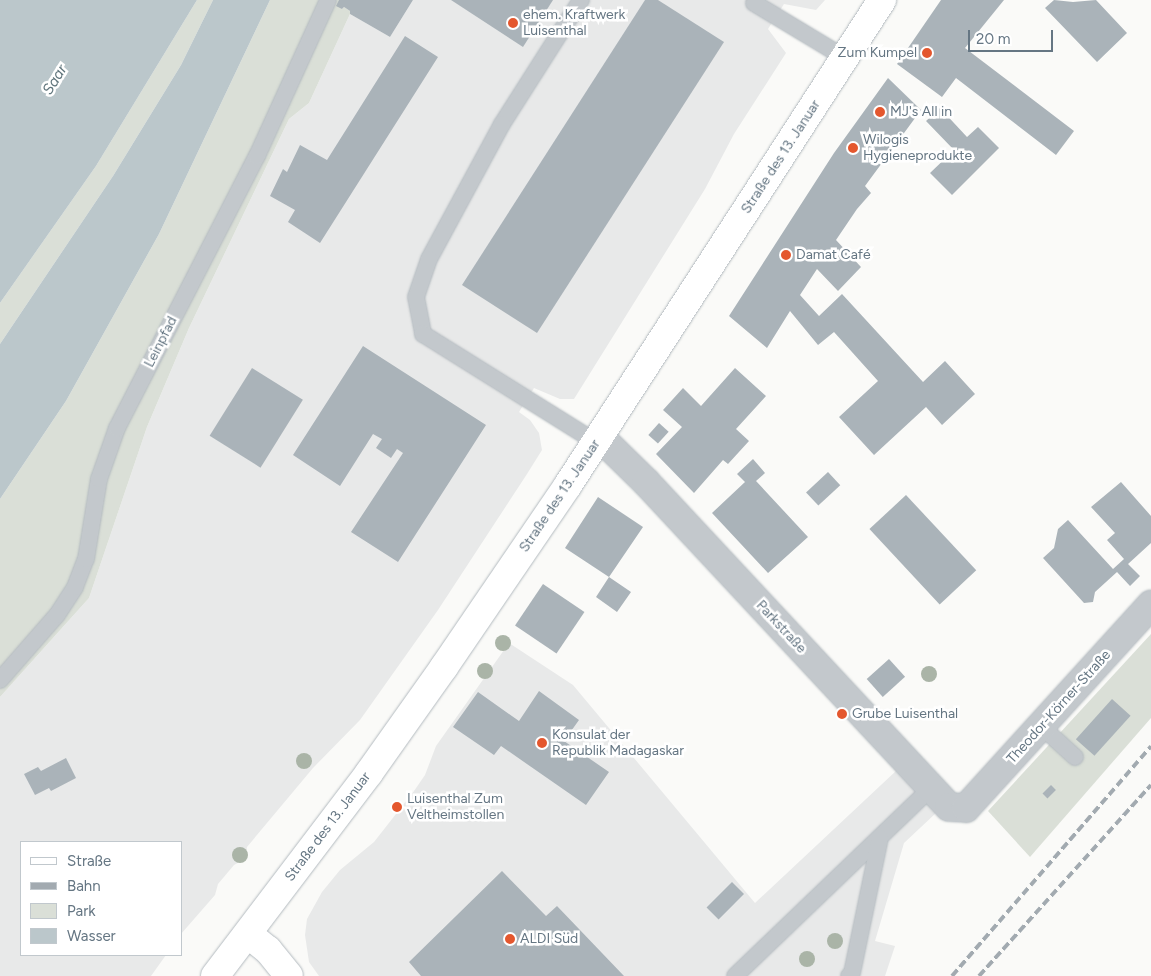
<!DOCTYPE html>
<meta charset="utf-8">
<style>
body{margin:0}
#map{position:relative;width:1151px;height:976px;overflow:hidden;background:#fafaf8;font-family:Figtree,sans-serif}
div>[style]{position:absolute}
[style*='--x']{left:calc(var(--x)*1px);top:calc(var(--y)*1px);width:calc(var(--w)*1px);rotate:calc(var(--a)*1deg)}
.built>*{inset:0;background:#e8e9e9}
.green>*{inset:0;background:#dadfd7}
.water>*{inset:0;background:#bbc7cb}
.building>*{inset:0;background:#aab3b9;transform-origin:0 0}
.roads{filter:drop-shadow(0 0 1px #b3babf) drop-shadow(0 0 1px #b3babf)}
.lane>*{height:16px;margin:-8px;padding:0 8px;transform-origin:8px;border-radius:8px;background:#c3c8cc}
.street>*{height:28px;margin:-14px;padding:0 14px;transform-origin:14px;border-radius:14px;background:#c3c8cc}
.secondary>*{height:28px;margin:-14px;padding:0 14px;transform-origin:14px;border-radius:14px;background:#fff}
.primary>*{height:28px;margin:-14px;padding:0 14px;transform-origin:14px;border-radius:14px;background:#fff}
.rail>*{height:4px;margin-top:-2px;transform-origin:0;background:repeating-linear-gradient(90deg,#a2aab0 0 8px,transparent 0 12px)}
.trees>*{width:16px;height:16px;margin:-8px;border-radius:50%;background:#aab4a7}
.dots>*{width:14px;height:14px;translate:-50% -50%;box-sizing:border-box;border:2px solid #fff;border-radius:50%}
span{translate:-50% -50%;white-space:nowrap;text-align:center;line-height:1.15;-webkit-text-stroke:5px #fff;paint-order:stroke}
.poi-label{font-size:14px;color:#657683}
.left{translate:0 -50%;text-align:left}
.right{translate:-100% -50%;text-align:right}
.street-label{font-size:14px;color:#657683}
.water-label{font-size:15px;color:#60757c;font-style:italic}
.legend{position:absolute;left:20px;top:841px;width:162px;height:115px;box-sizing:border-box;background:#fff;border:1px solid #c1c8cd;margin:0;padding:6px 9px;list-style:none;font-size:15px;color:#657683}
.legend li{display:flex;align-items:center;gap:10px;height:25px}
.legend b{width:25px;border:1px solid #c1c8cd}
.scale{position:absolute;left:968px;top:30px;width:85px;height:22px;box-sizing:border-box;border:2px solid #657683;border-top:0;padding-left:6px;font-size:15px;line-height:18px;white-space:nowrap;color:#657683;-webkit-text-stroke:4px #fff;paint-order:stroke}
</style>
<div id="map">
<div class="built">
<div style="clip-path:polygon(413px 0,825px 0,816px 10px,784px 4px,768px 29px,786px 53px,734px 134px,705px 189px,574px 399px,560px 399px,534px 388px,519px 412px,530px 420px,539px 433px,542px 450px,527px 474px,438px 610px,360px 720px,313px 768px,247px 847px,245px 859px,234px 865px,218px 884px,215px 895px,181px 934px,181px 842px,21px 842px,21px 955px,166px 955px,151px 976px,0 976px,0 697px,89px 598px,147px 427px,189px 328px,289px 119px,309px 103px,350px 14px,390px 37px)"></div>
<div style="clip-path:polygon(509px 643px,573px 685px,755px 903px,897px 770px,936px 813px,904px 843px,875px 941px,895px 946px,885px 976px,319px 976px,309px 962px,305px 935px,307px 919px,322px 892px,340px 870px,374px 842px,414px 791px,425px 775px,436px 746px)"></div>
</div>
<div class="green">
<div style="clip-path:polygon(197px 0,213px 0,181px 65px,113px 176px,0 344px,0 303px,96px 166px)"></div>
<div style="clip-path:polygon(270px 0,339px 0,342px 9px,344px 7px,350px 11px,350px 14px,309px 103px,289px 119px,189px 328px,147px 427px,89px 598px,0 697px,0 499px,66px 401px,159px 234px)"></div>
<div style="clip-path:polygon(1151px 634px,1151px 718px,1030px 857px,988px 811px)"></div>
</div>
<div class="water">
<div style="clip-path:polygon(0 0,197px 0,96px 166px,0 303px)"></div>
<div style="clip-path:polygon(213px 0,270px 0,159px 234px,66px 401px,0 499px,0 344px,113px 176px,181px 65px)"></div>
</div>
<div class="building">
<div style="clip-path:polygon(339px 0,413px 0,390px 37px,350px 14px,350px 11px,344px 7px,342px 9px,336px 6px)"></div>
<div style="clip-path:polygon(451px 0,553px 0,523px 47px)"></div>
<div style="clip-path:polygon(645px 0,658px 0,724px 42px,537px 333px,462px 285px)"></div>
<div style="clip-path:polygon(941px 0,1004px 0,965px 48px,1074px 131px,1056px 155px,956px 78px,942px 97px,897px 64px)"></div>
<div style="clip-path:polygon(1054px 0,1073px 2px,1096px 0,1127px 33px,1097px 62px,1045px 8px)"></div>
<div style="clip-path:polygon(405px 36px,438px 57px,320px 243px,288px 222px,295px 210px,270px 196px,283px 169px,287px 172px,300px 145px,327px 160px)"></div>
<div style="clip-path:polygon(888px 78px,921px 110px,865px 186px,871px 193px,857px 209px,836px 240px,861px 267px,838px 291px,817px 269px,800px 295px,819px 316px,842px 294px,923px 382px,945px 361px,975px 394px,942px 425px,926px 407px,874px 455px,839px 417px,878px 381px,834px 332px,818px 345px,790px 311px,767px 348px,729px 316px,834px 153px)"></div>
<div style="clip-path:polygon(940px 108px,967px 137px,978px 127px,999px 148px,952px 195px,930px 173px,954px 150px,926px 121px)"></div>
<div style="clip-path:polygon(363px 346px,486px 425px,398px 562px,351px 532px,403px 453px,397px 449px,391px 458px,376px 448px,382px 439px,373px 434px,340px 486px,293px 455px)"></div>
<div style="left:252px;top:368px;width:60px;height:80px;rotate:32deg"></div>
<div style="clip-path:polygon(735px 368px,766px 396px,736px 429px,749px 441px,728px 464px,723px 460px,694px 493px,656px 454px,682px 427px,663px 410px,683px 388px,701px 406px)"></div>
<div style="left:659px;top:423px;width:13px;height:16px;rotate:42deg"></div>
<div style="clip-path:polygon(753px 459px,765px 473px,756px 481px,808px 537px,768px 573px,712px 513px,745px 482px,737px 474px)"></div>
<div style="left:828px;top:472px;width:18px;height:30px;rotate:47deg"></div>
<div style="clip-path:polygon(1121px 482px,1151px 516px,1151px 543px,1128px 564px,1140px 576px,1130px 586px,1117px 572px,1095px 592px,1093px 602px,1084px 603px,1043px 558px,1054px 548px,1058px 529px,1068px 520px,1113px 569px,1124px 559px,1107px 540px,1115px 533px,1091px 507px)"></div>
<div style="left:906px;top:495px;width:103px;height:50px;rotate:47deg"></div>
<div style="clip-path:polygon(598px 497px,643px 527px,609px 577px,631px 592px,617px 612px,596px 597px,609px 577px,565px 548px)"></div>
<div style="left:543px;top:584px;width:50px;height:50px;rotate:34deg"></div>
<div style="left:889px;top:659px;width:24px;height:30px;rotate:48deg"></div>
<div style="clip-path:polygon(539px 691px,579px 720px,564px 741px,609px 772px,586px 805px,501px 746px,494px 755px,453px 727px,478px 692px,519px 721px)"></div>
<div style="left:1112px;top:699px;width:25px;height:54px;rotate:42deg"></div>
<div style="clip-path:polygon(66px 758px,76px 778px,51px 791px,49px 788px,35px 795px,24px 774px,38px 767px,41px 771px)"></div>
<div style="left:1051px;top:785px;width:7px;height:12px;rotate:45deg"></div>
<div style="clip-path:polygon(502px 871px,546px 916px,557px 906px,624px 976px,421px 976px,409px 962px)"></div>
<div style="left:732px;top:882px;width:17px;height:36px;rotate:45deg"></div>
</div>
<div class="roads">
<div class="lane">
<div style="--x:581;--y:0;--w:147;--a:122.5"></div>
<div style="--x:502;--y:124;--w:153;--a:118.4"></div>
<div style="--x:429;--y:259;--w:40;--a:108.9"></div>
<div style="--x:416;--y:297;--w:38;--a:79"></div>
<div style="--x:423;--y:334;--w:204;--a:32"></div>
<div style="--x:754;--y:3;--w:106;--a:31.1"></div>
<div style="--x:0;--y:680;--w:86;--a:-48.8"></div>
<div style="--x:57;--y:615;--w:33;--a:-57"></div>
<div style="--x:75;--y:587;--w:30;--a:-69"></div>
<div style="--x:86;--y:559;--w:81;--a:-80.8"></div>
<div style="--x:99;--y:479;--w:54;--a:-70.6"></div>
<div style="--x:117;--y:428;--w:306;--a:-62.8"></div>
<div style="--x:257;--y:156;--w:171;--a:-65.5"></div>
<div style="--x:1041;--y:726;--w:46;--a:42.4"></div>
<div style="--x:735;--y:976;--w:272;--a:-43.8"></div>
<div style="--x:849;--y:976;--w:4;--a:-45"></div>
<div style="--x:852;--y:973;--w:138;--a:-78.3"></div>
</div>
<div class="street">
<div style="--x:600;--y:437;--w:64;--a:44.4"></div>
<div style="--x:646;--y:482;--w:444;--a:47"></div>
<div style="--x:949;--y:807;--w:17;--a:3"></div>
<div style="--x:966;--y:808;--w:275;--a:-47.7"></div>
</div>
<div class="secondary">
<div style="--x:248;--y:934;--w:26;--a:39"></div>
<div style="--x:268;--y:950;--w:33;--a:51"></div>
</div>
<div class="primary">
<div style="--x:215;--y:976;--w:255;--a:-52.8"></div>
<div style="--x:369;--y:773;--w:130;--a:-54.7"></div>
<div style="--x:444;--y:667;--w:220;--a:-55.7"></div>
<div style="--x:568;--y:485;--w:578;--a:-57.08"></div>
</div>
</div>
<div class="rail">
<div style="--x:952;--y:976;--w:304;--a:-49.1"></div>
<div style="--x:979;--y:976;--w:257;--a:-48"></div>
</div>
<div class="trees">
<div style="left:503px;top:643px"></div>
<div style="left:485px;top:671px"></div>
<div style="left:929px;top:674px"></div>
<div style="left:304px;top:761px"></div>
<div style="left:240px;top:855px"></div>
<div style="left:835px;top:941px"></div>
<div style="left:807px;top:959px"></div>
</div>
<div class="dots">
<div style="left:513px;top:23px;background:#e4572e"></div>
<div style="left:927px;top:53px;background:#e4572e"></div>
<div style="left:880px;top:112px;background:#e4572e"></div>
<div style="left:853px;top:148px;background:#e4572e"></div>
<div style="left:786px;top:255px;background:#e4572e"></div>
<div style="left:842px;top:714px;background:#e4572e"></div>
<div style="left:542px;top:743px;background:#e4572e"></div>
<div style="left:397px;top:807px;background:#e4572e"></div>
<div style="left:510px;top:939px;background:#e4572e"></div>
</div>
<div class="poi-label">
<span class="left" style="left:523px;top:23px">ehem. Kraftwerk<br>Luisenthal</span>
<span class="right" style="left:917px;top:53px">Zum Kumpel</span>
<span class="left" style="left:890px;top:112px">MJ's All in</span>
<span class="left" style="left:863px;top:148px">Wilogis<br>Hygieneprodukte</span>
<span class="left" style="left:796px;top:255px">Damat Café</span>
<span class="left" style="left:852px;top:714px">Grube Luisenthal</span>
<span class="left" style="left:552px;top:743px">Konsulat der<br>Republik Madagaskar</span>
<span class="left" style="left:407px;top:807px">Luisenthal Zum<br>Veltheimstollen</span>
<span class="left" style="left:520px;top:939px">ALDI Süd</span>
</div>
<div class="street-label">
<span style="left:781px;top:157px;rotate:-57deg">Straße des 13. Januar</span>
<span style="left:161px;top:342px;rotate:-63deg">Leinpfad</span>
<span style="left:560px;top:496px;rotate:-56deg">Straße des 13. Januar</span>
<span style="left:781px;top:627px;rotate:47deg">Parkstraße</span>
<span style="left:1059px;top:707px;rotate:-48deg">Theodor-Körner-Straße</span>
<span style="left:328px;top:827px;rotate:-53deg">Straße des 13. Januar</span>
</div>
<div class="water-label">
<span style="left:55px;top:80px;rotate:-58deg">Saar</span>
</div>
<ul class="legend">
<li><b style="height:6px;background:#fff"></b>Straße</li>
<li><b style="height:6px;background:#a2aab0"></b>Bahn</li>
<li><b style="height:14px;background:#dadfd7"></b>Park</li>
<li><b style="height:14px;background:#bbc7cb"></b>Wasser</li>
</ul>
<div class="scale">20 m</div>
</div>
